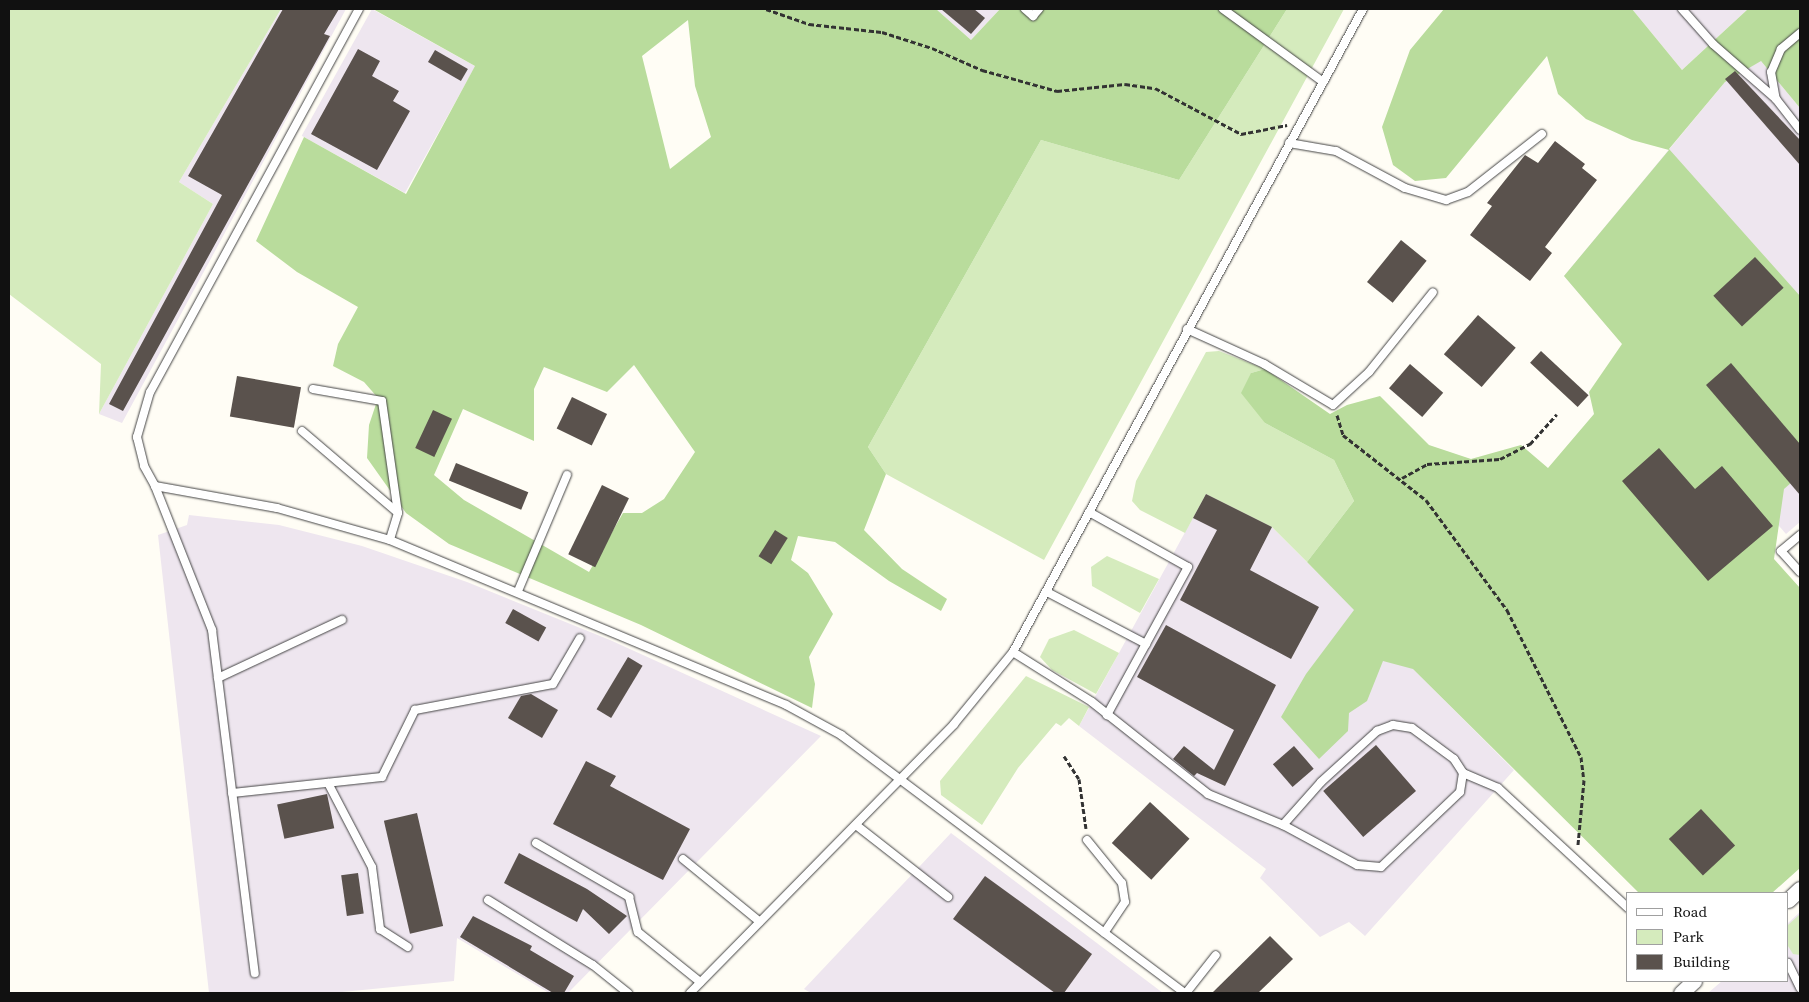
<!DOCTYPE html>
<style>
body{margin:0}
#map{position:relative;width:1809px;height:1002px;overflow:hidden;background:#fffdf5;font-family:"Source Serif 4",serif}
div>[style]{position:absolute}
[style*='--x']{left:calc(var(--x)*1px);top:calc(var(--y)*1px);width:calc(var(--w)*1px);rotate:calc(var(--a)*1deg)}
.industrial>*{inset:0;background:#eee6ef;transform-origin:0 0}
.green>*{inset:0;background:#d5ebbd}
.forest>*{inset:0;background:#b9dc9c}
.building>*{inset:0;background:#5a524d;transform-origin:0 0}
.path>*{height:3px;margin-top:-1.5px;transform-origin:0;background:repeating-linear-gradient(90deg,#333 0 5px,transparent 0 7.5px)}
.roads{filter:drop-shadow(0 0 1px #444) drop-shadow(0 0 1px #444)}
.lane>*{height:8px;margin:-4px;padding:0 4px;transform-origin:4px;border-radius:4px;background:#fff}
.street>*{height:15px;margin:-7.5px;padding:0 7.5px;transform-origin:7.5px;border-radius:7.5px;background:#fff}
span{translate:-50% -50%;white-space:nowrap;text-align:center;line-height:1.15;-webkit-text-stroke:5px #fff;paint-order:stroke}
.frame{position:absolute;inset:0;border:10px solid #111;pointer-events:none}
.legend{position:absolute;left:1626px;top:892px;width:162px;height:90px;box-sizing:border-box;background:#fff;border:1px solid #a0a0a0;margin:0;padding:6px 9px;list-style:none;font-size:15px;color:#111}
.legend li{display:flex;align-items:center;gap:10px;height:25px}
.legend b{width:25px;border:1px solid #a0a0a0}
</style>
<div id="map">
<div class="industrial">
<div style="clip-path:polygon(281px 9px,346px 9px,122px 423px,99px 414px,213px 204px,179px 182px)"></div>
<div style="left:372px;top:9px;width:118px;height:145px;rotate:29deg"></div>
<div style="clip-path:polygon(936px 9px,1000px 9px,971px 40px)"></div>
<div style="clip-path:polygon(1632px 9px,1748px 9px,1682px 70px)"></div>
<div style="clip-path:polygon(1756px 55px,1800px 108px,1800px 522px,1786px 534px,1564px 276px,1725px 82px)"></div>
<div style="clip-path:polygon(1206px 494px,1272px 527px,1514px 770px,1365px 936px,1349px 922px,1320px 937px,1260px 878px,1266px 869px,1079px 726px)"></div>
<div style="clip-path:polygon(189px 515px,279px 525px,362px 546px,467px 582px,610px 640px,821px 736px,568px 993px,549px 993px,457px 938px,454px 981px,332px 993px,209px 993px,158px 535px,187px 525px)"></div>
<div style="clip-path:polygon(951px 833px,1163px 993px,811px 993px,804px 989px)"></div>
<div style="clip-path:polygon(1800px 912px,1800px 993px,1708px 993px,1722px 981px,1788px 981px,1788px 923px)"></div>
</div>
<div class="green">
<div style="clip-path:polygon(9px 9px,281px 9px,179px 182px,213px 204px,99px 414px,101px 364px,9px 294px)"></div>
<div style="clip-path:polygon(1287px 9px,1344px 9px,1044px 560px,886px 474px,868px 447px,1041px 140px,1179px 180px)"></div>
<div style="clip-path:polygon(1219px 351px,1265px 369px,1251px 373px,1265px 423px,1334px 460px,1354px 501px,1307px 562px,1272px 527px,1206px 494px,1185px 533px,1140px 510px,1132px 501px,1136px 481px,1206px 352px)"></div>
<div style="clip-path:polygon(1107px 556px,1159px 579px,1140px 613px,1092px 586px,1091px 567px)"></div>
<div style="clip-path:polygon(1074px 630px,1119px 653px,1096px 694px,1052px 670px,1040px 657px,1049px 639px)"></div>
<div style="clip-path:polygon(1026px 676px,1089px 707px,1079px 726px,1069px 718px,1061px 726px,1056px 723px,1018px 768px,982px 825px,941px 795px,940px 781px)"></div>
<div style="clip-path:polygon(1800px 914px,1800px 955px,1793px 954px,1788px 946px,1788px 925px)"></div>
</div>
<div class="forest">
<div style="clip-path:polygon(evenodd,373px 9px,936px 9px,971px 40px,1000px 9px,1287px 9px,1179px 180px,1041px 140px,868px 447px,886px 474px,864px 530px,902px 569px,947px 599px,941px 611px,889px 581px,835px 542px,798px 536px,791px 560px,808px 573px,833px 614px,809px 657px,815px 684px,812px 708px,641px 625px,449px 544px,406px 513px,367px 458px,369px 425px,378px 398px,364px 382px,333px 366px,338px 344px,358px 307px,297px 272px,256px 241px,304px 137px,406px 194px,475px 66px,373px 9px,688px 20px,695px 86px,711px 137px,670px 169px,642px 56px,688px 20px,373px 9px,634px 365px,695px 452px,664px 499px,642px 513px,623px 513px,589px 572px,464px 500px,434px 475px,463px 409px,534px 441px,534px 389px,544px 367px,607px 392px,634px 365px)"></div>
<div style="clip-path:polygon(1444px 9px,1632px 9px,1682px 70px,1748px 9px,1800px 9px,1800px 108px,1761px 61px,1725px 82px,1669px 149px,1800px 296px,1800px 475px,1784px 489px,1774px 559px,1800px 588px,1800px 868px,1772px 893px,1639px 893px,1413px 669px,1383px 661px,1367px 701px,1349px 713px,1348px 731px,1319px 759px,1281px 717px,1306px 674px,1354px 610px,1307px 562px,1354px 501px,1334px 460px,1265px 423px,1241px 393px,1251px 373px,1265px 369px,1330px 414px,1347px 405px,1380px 396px,1429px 445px,1471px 459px,1521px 445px,1548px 468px,1594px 414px,1589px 392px,1622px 344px,1564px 276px,1669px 150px,1632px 140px,1586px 119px,1558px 94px,1547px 56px,1446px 178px,1415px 181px,1393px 165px,1382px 127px,1410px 50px)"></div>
</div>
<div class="building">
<div style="clip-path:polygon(283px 9px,339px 9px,324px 34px,330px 36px,123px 411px,109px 404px,222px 195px,188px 176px)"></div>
<div style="clip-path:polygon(941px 9px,974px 9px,985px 18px,971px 34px)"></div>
<div style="clip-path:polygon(358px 49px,380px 61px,372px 76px,399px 91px,393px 101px,410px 111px,377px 170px,311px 134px)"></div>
<div style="left:435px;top:50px;width:38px;height:14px;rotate:30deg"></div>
<div style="clip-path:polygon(1735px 71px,1800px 140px,1800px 165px,1725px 79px)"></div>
<div style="clip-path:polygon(1555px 141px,1585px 164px,1582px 168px,1597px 180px,1545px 247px,1552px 253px,1530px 281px,1470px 235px,1492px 206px,1487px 203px,1525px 155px,1538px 163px)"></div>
<div style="left:1401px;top:240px;width:33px;height:54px;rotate:39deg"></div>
<div style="left:1755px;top:257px;width:42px;height:57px;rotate:47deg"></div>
<div style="left:1478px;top:315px;width:50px;height:52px;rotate:41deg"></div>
<div style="left:1541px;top:351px;width:65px;height:16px;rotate:43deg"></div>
<div style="clip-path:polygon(1731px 363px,1800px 444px,1800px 495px,1706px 385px)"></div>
<div style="left:1410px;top:364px;width:44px;height:32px;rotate:41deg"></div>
<div style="left:237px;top:376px;width:65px;height:41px;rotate:10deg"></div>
<div style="left:572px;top:397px;width:39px;height:35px;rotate:26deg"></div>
<div style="left:433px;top:410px;width:21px;height:42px;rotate:25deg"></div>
<div style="clip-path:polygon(1659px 448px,1695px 489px,1722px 466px,1773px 526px,1708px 581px,1622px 481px)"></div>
<div style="left:456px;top:463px;width:78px;height:19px;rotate:22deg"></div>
<div style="left:602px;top:485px;width:30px;height:77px;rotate:26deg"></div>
<div style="clip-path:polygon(1206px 494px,1272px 527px,1250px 570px,1319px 607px,1291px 659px,1180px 600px,1217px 530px,1193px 518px)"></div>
<div style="left:775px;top:530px;width:15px;height:31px;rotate:32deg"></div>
<div style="left:513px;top:609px;width:38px;height:16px;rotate:29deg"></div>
<div style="clip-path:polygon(1166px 625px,1276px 685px,1225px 786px,1197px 773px,1194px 776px,1173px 759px,1184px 746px,1214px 770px,1234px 730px,1137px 677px)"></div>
<div style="left:628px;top:657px;width:17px;height:61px;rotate:31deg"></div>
<div style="clip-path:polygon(531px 694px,558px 710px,542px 738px,508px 718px,521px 696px)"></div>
<div style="left:1376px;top:745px;width:61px;height:70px;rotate:49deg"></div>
<div style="left:1294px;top:746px;width:30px;height:28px;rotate:49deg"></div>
<div style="clip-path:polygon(586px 761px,616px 776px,610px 786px,690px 829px,663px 880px,553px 824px)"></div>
<div style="left:327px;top:794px;width:35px;height:51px;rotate:78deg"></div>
<div style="left:1150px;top:802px;width:54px;height:56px;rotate:43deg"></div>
<div style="left:1701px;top:809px;width:50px;height:44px;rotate:47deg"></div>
<div style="left:417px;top:813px;width:116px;height:34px;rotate:77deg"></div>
<div style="clip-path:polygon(519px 853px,587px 889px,627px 916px,609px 934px,583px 909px,577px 922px,504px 883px)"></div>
<div style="left:358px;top:873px;width:41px;height:17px;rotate:82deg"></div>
<div style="clip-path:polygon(985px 876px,1092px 954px,1064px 993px,1055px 993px,953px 919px)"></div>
<div style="clip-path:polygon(473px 916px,532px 946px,530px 950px,574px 976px,564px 993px,553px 993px,460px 937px)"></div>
<div style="clip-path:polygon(1270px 936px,1293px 959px,1258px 993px,1212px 993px)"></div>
</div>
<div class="path">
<div style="--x:766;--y:9;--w:46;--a:19.2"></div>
<div style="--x:809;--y:24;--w:73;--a:6.3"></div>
<div style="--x:882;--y:32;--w:52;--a:17.7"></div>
<div style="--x:932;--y:48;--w:55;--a:23.7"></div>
<div style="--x:982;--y:70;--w:78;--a:15.6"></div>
<div style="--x:1057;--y:91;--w:68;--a:-5.9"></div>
<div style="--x:1125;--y:84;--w:30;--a:8"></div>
<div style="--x:1155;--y:88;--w:98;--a:28.1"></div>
<div style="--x:1241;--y:134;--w:47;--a:-11.1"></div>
<div style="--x:1337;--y:415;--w:21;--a:73"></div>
<div style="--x:1343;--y:435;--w:105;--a:38.1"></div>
<div style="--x:1426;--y:500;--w:137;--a:53.6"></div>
<div style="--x:1507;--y:610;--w:165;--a:63.3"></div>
<div style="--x:1581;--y:757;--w:23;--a:83"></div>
<div style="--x:1584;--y:780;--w:65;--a:95.3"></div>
<div style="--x:1402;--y:478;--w:29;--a:-29"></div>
<div style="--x:1427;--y:464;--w:73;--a:-3.9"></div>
<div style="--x:1500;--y:459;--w:34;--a:-27"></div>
<div style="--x:1530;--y:444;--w:40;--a:-48"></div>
<div style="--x:1064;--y:756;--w:27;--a:57"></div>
<div style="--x:1079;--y:779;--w:50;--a:82"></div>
</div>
<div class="roads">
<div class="lane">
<div style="--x:359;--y:9;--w:436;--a:118.6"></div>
<div style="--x:150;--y:392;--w:47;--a:106.1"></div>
<div style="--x:137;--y:437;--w:30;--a:76"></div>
<div style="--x:144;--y:466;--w:23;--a:61"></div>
<div style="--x:155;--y:486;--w:124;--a:10.2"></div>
<div style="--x:277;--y:508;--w:117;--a:15.8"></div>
<div style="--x:390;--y:540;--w:429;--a:22.6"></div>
<div style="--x:786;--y:705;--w:63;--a:28.6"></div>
<div style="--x:841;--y:735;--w:429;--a:36.9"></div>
<div style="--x:1025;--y:9;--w:11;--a:41"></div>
<div style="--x:1033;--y:16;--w:9;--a:-49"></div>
<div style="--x:1223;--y:9;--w:124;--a:36.1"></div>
<div style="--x:1682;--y:9;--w:47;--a:48.5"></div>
<div style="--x:1713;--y:44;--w:84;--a:41.1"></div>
<div style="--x:1800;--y:33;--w:25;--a:140"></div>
<div style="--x:1781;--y:49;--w:25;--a:113"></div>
<div style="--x:1771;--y:72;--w:27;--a:80"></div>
<div style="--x:1776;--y:99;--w:39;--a:52"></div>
<div style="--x:1289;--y:143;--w:48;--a:9.7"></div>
<div style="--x:1336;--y:151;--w:78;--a:28.2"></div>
<div style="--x:1405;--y:188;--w:43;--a:16.3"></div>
<div style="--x:1446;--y:200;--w:23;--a:-20"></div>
<div style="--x:1468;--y:192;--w:94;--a:-38.1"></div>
<div style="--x:1187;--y:329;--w:85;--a:24.4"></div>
<div style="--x:1264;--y:364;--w:80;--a:30.7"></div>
<div style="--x:1333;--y:405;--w:49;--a:-42.5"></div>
<div style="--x:1369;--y:372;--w:102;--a:-51.3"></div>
<div style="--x:313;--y:389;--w:70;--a:9.9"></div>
<div style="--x:382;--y:401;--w:113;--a:81.9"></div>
<div style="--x:398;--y:513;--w:28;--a:107"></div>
<div style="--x:302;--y:431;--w:126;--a:40.5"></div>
<div style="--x:155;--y:486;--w:155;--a:68.4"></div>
<div style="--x:212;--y:630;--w:346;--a:82.9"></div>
<div style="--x:1089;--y:512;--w:113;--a:29.1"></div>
<div style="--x:1188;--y:567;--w:169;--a:118.7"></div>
<div style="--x:1800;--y:535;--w:25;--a:140"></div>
<div style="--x:1781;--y:551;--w:28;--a:48"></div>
<div style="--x:518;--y:591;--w:126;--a:-67.1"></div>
<div style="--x:1047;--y:592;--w:112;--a:27.7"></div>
<div style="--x:1013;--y:652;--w:93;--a:32.3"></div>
<div style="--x:1092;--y:702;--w:148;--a:38.4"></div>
<div style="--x:1208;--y:794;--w:81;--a:22.5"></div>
<div style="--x:218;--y:678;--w:137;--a:-25.1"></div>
<div style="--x:1463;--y:773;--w:19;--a:99"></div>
<div style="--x:1460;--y:792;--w:109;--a:136.5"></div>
<div style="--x:1381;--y:867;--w:24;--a:-175"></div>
<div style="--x:1357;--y:865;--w:84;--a:-151.6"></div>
<div style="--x:1283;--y:825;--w:57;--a:-48.5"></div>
<div style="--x:1321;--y:782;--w:76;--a:-42.3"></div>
<div style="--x:1377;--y:731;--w:17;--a:-21"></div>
<div style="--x:1393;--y:725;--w:19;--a:9"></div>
<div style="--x:1412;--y:728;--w:52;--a:36.4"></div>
<div style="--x:1454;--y:759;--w:17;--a:57"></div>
<div style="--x:1463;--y:773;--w:38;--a:23"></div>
<div style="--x:1498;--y:788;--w:177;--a:42.7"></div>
<div style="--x:328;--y:783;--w:95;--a:62.4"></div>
<div style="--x:372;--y:867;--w:63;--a:82.6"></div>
<div style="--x:380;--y:929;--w:33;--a:33"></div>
<div style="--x:232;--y:793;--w:151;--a:-6.1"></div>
<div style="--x:382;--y:777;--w:75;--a:-63.8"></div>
<div style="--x:415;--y:710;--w:140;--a:-10.7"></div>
<div style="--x:553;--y:684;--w:53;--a:-59.6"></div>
<div style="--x:856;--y:825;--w:117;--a:38"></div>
<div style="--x:1087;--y:840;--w:55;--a:50.9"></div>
<div style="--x:1122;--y:883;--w:19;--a:81"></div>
<div style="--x:1125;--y:902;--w:37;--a:124"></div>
<div style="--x:536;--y:843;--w:108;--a:30.1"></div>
<div style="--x:629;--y:897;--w:36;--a:76"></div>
<div style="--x:638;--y:932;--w:80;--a:38.9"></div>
<div style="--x:683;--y:859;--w:99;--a:39.3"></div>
<div style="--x:488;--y:900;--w:123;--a:31.8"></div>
<div style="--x:593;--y:965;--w:45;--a:38.7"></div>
<div style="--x:1788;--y:963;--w:28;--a:64"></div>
<div style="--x:690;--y:993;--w:377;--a:-45.5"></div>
<div style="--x:954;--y:724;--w:93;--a:-50.7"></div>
<div style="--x:1013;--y:652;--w:732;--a:-61.44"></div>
<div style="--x:1186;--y:993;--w:48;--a:-51.7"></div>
</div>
<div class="street">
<div style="--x:1788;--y:900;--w:16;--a:-43"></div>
<div style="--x:1681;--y:993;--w:18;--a:-43"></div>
</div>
</div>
<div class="frame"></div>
<ul class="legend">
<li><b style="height:6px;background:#fff"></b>Road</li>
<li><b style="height:14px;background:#d5ebbd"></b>Park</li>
<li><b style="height:14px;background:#5a524d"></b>Building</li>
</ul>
</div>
